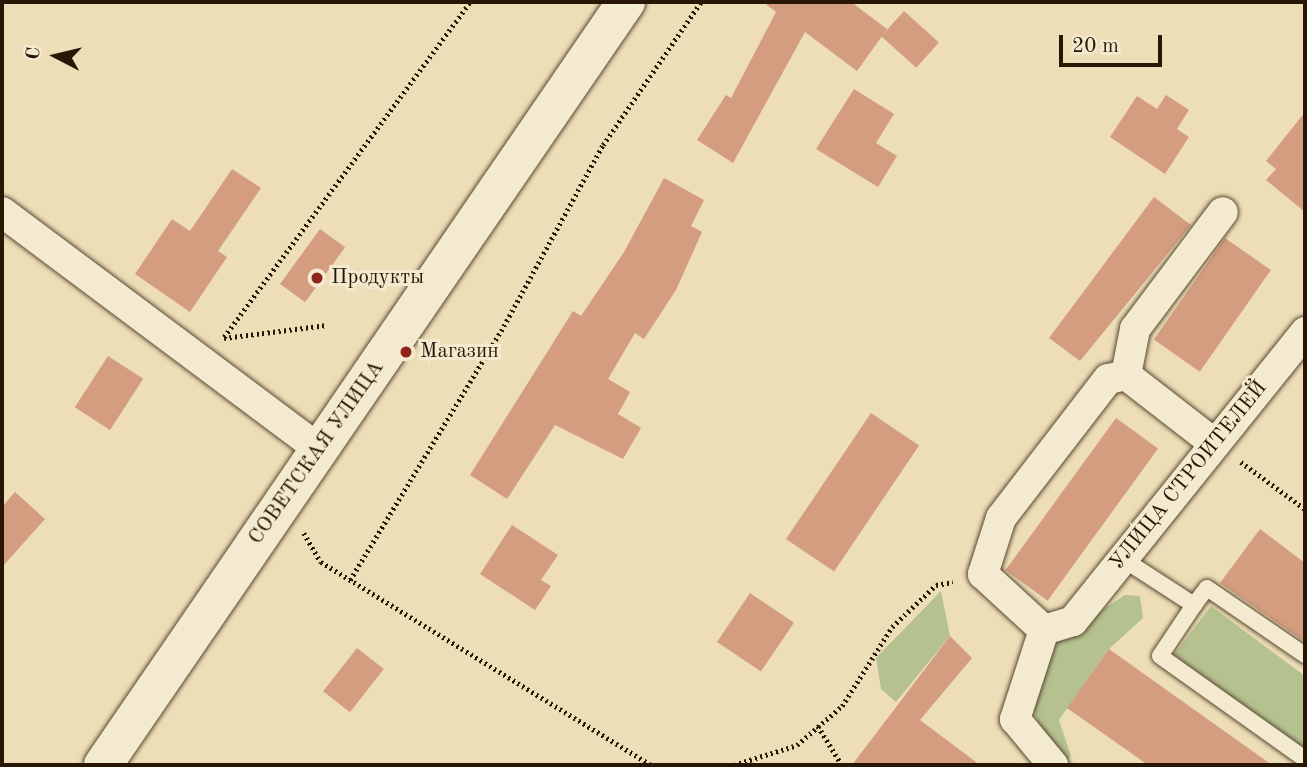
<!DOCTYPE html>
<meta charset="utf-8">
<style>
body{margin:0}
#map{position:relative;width:1307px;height:767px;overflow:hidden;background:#eddeb7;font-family:"Old Standard TT",serif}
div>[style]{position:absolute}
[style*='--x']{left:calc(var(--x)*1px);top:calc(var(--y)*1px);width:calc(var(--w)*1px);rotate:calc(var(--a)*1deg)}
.green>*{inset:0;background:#b5c290}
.building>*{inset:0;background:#d49d7f;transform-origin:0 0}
.path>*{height:4.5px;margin-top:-2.25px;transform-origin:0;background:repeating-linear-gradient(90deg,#291706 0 2px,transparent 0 5.5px)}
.roads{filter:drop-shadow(0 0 2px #5a4932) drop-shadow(0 0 2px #5a4932)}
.lane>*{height:16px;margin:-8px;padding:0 8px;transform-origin:8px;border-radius:8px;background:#f3ead0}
.street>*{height:30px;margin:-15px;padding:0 15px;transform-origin:15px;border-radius:15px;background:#f3ead0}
.secondary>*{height:38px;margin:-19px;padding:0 19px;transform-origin:19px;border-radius:19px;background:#f3ead0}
.dots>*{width:19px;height:19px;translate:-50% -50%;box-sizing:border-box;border:4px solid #f3ead0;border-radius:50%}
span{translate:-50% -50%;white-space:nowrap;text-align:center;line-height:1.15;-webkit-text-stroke:6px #f3ead0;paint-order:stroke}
.poi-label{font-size:21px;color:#291706}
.left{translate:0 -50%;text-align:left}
.street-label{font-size:21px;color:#291706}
.frame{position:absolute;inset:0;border:4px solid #291706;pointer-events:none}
.north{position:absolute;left:21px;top:21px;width:70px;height:70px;-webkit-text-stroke:5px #f3ead0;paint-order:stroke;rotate:277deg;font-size:19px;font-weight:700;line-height:28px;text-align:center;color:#291706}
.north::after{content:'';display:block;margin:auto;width:24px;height:32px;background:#291706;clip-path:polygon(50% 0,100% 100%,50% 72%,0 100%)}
.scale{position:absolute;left:1059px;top:35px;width:103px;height:32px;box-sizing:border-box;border:4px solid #291706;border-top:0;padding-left:9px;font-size:21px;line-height:24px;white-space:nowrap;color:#291706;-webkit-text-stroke:5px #f3ead0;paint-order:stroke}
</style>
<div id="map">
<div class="green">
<div style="clip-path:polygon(941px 591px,950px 636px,896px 702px,881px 689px,876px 658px)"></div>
<div style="clip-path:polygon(1125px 595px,1140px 596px,1143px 618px,1109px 649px,1059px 720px,1071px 756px,1063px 764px,1046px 743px,1032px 706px,1054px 642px)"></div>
<div style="clip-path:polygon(1211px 606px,1305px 676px,1305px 752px,1174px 655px)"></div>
</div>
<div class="building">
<div style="clip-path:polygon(763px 2px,851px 2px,887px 29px,857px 71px,805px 32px,733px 163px,697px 140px,726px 95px,731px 98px,776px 12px)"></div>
<div style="left:904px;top:11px;width:47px;height:34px;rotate:42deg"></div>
<div style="clip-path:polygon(854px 89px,894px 114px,876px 143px,897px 156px,878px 187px,816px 149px)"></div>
<div style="clip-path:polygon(1166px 95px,1189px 110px,1177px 129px,1189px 137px,1165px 174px,1110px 137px,1137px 96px,1157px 109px)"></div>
<div style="clip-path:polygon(1305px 112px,1305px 212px,1266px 180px,1276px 169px,1266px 161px)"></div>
<div style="clip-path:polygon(232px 169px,261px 188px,218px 251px,227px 257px,190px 312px,135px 274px,172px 219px,190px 231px)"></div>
<div style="clip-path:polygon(664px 178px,704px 200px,691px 226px,702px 232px,676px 290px,644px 339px,635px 333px,608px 379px,630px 392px,618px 414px,641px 428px,623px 459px,555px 425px,507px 499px,470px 475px,573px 311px,581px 316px,624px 252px)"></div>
<div style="clip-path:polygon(1154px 197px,1191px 225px,1080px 361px,1049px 338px)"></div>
<div style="left:320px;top:229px;width:31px;height:68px;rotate:36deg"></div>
<div style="left:1225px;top:238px;width:56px;height:124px;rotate:35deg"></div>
<div style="left:108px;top:356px;width:42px;height:61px;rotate:33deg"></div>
<div style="left:871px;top:413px;width:58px;height:152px;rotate:34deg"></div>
<div style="left:1116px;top:418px;width:52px;height:188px;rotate:36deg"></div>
<div style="clip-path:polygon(15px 492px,45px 519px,2px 567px,2px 507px)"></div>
<div style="clip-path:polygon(512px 525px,558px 555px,541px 580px,551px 586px,535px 610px,480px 574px)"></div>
<div style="clip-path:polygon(1260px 529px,1305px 563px,1305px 642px,1220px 583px)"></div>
<div style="left:750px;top:593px;width:53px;height:59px;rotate:34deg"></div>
<div style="clip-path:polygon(950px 636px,972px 658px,920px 720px,980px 765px,852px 765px)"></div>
<div style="left:357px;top:648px;width:34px;height:55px;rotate:38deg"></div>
<div style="clip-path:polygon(1109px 649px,1272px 765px,1148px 765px,1067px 708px)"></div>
</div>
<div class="path">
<div style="--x:224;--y:337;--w:416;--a:-53.7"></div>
<div style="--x:224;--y:338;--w:104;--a:-7.2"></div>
<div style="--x:1241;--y:462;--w:79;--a:36.3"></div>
<div style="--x:304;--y:533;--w:34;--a:60"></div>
<div style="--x:321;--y:562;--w:387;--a:31.6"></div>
<div style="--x:350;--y:580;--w:291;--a:-58.8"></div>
<div style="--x:501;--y:331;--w:212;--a:-61.3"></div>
<div style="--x:603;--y:145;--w:173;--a:-55.6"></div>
<div style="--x:818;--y:726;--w:46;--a:58.4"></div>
<div style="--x:734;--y:765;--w:66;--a:-17.6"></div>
<div style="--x:797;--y:745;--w:60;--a:-40.9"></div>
<div style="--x:842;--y:706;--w:93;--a:-57.7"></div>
<div style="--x:892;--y:627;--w:61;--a:-43.7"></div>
<div style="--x:936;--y:585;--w:17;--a:-10"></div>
</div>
<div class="roads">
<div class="lane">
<div style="--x:1123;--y:559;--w:85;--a:32.9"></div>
<div style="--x:1194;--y:605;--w:61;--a:123.7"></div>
<div style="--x:1160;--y:656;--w:178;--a:35.4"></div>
<div style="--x:1194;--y:605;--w:21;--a:-53"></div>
<div style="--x:1207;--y:588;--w:119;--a:34.4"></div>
</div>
<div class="street">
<div style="--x:2;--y:212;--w:397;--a:36.8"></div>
<div style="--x:1126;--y:375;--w:47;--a:-78.9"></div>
<div style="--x:1135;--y:329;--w:146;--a:-53.1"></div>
<div style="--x:1215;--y:444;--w:113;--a:-142.2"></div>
<div style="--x:1126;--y:375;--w:18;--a:167"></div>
<div style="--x:1108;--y:379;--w:175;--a:127.6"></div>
<div style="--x:1001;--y:518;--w:59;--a:107.8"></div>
<div style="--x:983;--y:574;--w:83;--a:42.6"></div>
<div style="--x:1044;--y:630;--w:30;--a:-17"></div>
<div style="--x:1073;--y:621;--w:371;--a:-51.2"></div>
<div style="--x:1044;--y:630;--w:94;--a:108"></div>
<div style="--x:1015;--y:719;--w:60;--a:50.4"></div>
</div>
<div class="secondary">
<div style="--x:103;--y:765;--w:925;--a:-55.57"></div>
</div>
</div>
<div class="dots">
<div style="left:317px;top:278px;background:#8f2418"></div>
<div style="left:406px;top:352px;background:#8f2418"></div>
</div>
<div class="poi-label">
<span class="left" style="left:331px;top:278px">Продукты</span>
<span class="left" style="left:420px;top:352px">Магазин</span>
</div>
<div class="street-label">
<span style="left:317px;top:453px;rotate:-55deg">СОВЕТСКАЯ УЛИЦА</span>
<span style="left:1189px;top:476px;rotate:-51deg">УЛИЦА СТРОИТЕЛЕЙ</span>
</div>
<div class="frame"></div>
<div class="north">С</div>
<div class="scale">20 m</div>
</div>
